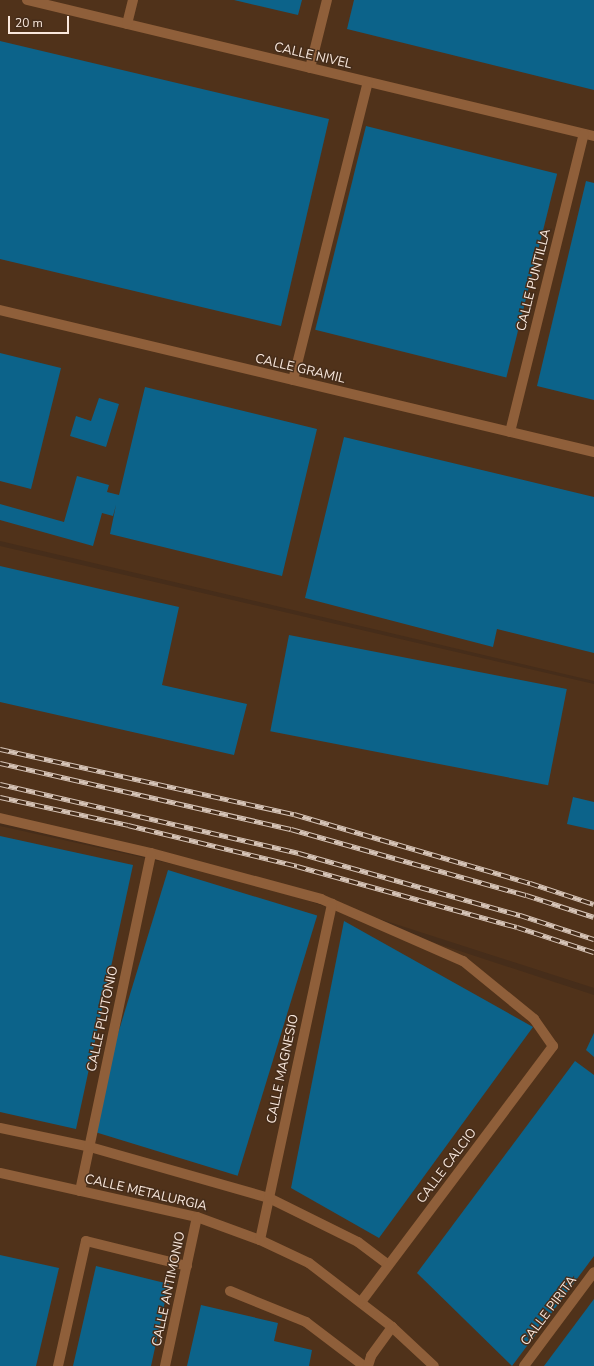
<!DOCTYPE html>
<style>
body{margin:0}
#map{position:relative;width:594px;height:1366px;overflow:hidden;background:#462d1a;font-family:"Nunito Sans",sans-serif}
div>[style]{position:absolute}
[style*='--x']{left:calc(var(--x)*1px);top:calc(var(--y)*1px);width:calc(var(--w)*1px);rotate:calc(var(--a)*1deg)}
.built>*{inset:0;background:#50321a}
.building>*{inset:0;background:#0c638a;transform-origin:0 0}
.lane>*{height:10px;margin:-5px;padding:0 5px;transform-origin:5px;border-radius:5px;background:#8f5f3a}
.street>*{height:10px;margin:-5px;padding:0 5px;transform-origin:5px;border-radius:5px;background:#8f5f3a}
.rail>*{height:4.5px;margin-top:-2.25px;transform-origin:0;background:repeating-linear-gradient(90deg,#462d1a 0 9px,#d6c4b7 0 18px);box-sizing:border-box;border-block:1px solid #d6c4b7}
span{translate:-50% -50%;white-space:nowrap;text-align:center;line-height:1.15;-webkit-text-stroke:3px #462d1a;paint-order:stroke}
.street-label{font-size:13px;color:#f9e8dd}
.scale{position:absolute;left:8px;top:16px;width:61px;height:18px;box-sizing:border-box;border:2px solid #f9e8dd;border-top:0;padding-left:5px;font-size:12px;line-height:14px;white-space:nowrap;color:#f9e8dd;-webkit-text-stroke:3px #462d1a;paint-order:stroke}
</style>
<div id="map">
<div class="built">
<div style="clip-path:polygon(0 0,594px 0,594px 681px,0 541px)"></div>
<div style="clip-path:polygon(0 546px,594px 684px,594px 988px,265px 882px,0 823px)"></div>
<div style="clip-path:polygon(0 826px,254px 882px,344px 913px,594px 995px,594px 1366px,0 1366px)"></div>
</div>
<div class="building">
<div style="clip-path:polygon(234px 0,302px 0,298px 15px)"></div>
<div style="clip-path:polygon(354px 0,594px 0,594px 90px,347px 29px)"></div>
<div style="clip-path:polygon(0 41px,329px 119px,281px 326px,0 259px)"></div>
<div style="left:366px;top:126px;width:197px;height:210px;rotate:14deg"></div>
<div style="clip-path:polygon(586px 181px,594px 183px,594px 400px,537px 386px)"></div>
<div style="clip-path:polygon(0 353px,61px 368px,31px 489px,0 481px)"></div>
<div style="clip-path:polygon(145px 387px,317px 429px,282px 576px,110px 534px,116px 505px,113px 516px,102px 513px,93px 546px,0 520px,0 504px,64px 522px,77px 476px,109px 485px,107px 492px,119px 495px)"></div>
<div style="clip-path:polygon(99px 398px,119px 404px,106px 447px,70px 436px,76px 416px,91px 421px)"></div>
<div style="clip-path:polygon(344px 437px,594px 497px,594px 653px,497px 629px,493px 647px,305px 598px)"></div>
<div style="clip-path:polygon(0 566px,179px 607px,162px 685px,247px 704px,234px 755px,0 702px)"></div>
<div style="left:289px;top:635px;width:283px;height:98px;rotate:11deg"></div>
<div style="clip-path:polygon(573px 797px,594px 802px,594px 830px,567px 824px)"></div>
<div style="clip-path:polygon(0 836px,133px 865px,76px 1129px,0 1112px)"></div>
<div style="left:168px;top:870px;width:156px;height:272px;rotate:17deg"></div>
<div style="clip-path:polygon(344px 921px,533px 1027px,379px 1238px,291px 1188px)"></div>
<div style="clip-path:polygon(594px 1033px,594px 1057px,586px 1050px)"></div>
<div style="clip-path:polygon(575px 1061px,594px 1075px,594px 1256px,512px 1366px,417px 1273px)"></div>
<div style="clip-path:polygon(0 1255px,59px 1268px,36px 1366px,0 1366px)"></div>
<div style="clip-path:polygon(96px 1266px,169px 1284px,151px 1366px,73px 1366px)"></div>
<div style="clip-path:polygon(594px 1299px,594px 1366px,544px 1366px)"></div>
<div style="clip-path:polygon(201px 1305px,278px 1323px,274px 1341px,312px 1350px,309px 1366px,187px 1366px)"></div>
</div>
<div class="lane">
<div style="--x:0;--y:818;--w:155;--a:13.1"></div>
<div style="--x:151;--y:853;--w:176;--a:15.1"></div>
<div style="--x:321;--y:899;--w:155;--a:23.6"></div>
<div style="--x:463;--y:961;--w:92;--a:39.2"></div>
<div style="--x:534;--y:1019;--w:33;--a:55"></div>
<div style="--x:0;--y:1128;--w:92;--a:11.9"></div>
<div style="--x:90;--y:1147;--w:186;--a:15.9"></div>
<div style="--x:269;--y:1198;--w:99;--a:26.3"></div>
<div style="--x:358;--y:1242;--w:38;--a:37"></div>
<div style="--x:230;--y:1291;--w:82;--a:22.2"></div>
<div style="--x:306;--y:1322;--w:73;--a:37.2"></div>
<div style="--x:58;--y:1366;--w:128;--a:-77.4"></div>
<div style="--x:86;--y:1241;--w:104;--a:13.9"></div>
</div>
<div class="street">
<div style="--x:27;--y:0;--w:583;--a:13.49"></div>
<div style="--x:127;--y:24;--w:25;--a:-76"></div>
<div style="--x:310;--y:68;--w:70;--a:-76"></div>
<div style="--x:0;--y:310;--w:611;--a:13.44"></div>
<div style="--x:293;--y:380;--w:307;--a:-75.9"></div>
<div style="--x:510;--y:432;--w:307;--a:-76.1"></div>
<div style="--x:0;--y:1173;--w:202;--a:12.6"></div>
<div style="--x:197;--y:1217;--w:67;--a:20.1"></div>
<div style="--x:260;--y:1240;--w:54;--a:25.1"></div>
<div style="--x:309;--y:1263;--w:105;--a:37.6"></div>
<div style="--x:392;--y:1327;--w:57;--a:42.9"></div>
<div style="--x:80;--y:1191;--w:345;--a:-78.1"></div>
<div style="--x:260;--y:1240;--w:344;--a:-77.9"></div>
<div style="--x:361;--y:1302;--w:320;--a:-53.1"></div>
<div style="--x:165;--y:1366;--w:152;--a:-77.9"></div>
<div style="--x:368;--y:1366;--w:10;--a:-73"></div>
<div style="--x:371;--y:1356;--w:36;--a:-54"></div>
<div style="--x:524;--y:1366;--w:117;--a:-53.3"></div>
</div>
<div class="rail">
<div style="--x:0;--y:749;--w:301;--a:12.5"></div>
<div style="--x:294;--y:814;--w:246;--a:16.3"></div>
<div style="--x:530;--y:883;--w:67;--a:18.2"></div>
<div style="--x:0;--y:763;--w:298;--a:12.8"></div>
<div style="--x:291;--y:829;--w:244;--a:15.7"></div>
<div style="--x:526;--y:895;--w:71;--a:17.9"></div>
<div style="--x:0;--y:784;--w:307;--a:13"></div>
<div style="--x:299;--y:853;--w:230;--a:15.7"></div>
<div style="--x:520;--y:915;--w:78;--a:18"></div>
<div style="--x:0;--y:797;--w:131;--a:12.3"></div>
<div style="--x:128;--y:825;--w:174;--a:13.6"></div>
<div style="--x:297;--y:866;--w:228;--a:15.5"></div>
<div style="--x:517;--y:927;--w:81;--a:18"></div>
</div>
<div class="street-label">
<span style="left:313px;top:56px;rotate:13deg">CALLE NIVEL</span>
<span style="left:534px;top:280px;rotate:-76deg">CALLE PUNTILLA</span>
<span style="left:300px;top:369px;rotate:13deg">CALLE GRAMIL</span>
<span style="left:103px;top:1019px;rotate:-78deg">CALLE PLUTONIO</span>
<span style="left:283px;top:1069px;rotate:-78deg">CALLE MAGNESIO</span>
<span style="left:447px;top:1166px;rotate:-53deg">CALLE CALCIO</span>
<span style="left:146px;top:1193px;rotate:13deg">CALLE METALURGIA</span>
<span style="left:169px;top:1289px;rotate:-78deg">CALLE ANTIMONIO</span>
<span style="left:549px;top:1311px;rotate:-53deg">CALLE PIRITA</span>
</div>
<div class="scale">20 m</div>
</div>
